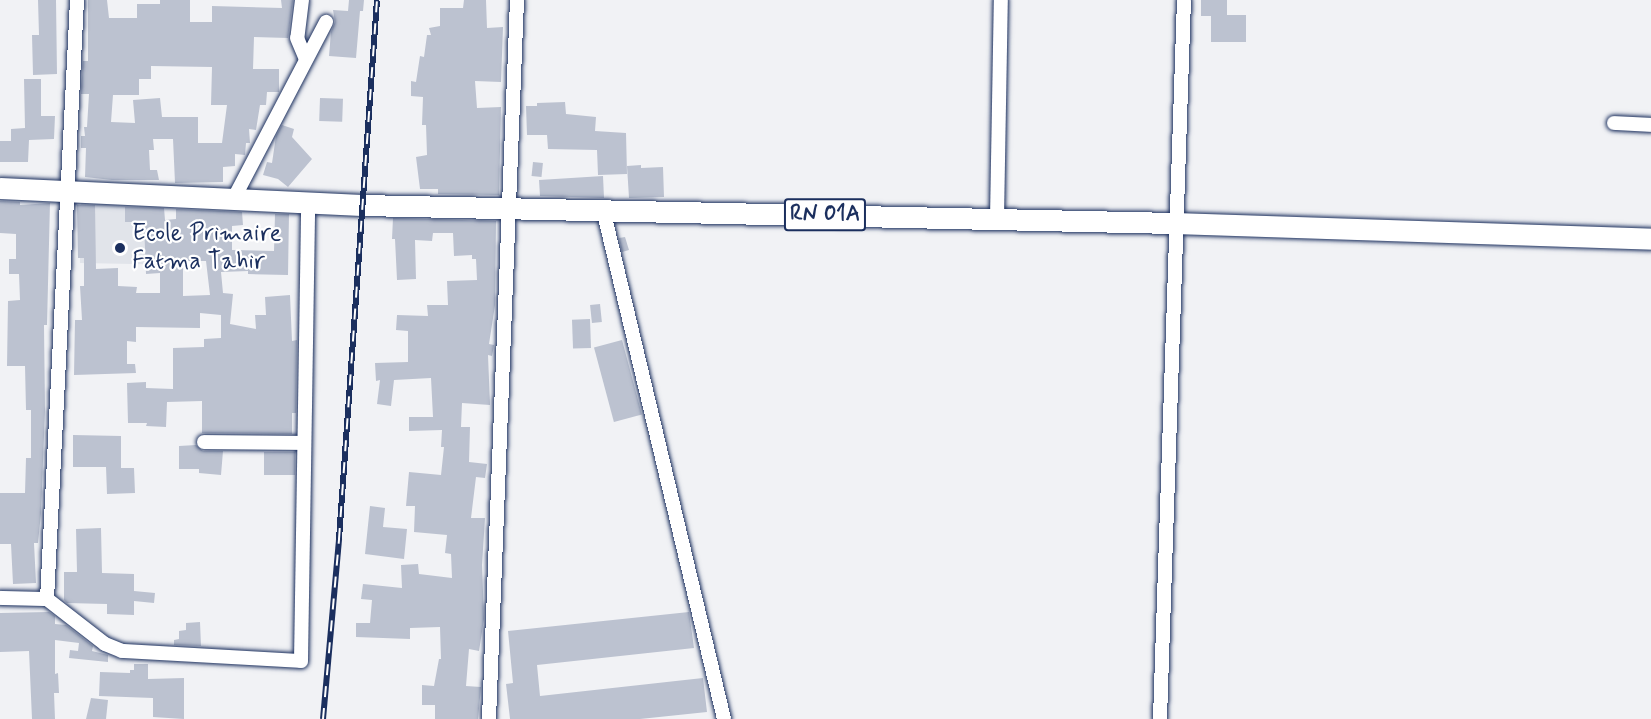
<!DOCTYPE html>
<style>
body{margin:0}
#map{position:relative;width:1651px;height:719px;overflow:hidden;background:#f1f2f5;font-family:Mynerve,sans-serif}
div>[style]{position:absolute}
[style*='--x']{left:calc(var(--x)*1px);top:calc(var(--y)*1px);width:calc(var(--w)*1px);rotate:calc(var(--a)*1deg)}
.built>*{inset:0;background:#e1e4ea;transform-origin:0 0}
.building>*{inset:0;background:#bcc2d0;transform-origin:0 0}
.roads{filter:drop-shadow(0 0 2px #1b2f5e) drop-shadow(0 0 2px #1b2f5e)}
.minor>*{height:14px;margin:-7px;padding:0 7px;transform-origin:7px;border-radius:7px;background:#fff}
.primary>*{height:21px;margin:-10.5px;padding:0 10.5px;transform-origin:10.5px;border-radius:10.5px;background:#fff}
.rail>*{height:6px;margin-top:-3px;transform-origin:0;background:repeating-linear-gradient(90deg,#fff 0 11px,#1b2f5e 0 22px);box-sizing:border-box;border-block:2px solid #1b2f5e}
.dots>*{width:16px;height:16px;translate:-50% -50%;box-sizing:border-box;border:3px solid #fff;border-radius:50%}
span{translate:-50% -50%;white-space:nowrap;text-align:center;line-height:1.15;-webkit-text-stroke:4.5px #fff;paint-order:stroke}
.shield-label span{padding:2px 4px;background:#fff;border:2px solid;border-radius:4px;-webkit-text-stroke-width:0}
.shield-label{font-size:22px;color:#1b2f5e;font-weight:700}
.poi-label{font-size:24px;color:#1b2f5e}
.left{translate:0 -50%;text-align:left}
</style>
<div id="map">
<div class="built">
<div style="left:81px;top:201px;width:80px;height:62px;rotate:1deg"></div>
</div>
<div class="building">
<div style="clip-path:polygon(38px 0,56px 0,57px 74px,33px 75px,32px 35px,39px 35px)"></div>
<div style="clip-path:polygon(evenodd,88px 0,107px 0,109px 18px,137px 18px,137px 4px,160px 4px,160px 0,190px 0,190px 22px,212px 22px,212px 6px,282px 8px,281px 0,293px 0,288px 38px,254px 37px,253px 69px,279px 69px,279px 92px,267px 92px,266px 105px,260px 105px,256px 130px,249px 129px,250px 143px,246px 143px,245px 155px,235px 154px,235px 166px,223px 167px,223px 182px,175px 183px,173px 139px,153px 139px,154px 150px,149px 150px,150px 170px,157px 170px,159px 180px,112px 180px,85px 177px,86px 148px,81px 148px,81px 136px,85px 136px,84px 127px,87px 127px,89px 94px,81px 94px,83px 61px,88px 61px,88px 0,151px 66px,212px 67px,211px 105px,227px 105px,222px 143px,198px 143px,198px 117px,162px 117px,160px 98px,133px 100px,135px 123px,111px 122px,113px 95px,139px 95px,139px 79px,151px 79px,151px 66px)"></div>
<div style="clip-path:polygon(349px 0,364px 0,363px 11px,360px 11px,356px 58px,329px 56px,331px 32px,335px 22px,333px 10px,348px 11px)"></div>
<div style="clip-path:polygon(464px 0,486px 0,487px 28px,503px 27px,501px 82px,475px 81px,477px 108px,501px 107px,499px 195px,438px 194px,438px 189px,420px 189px,416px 157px,427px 155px,426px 125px,422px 125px,423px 97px,411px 96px,411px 81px,416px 82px,420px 56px,424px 57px,427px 35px,431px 35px,429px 28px,440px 26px,440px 8px,463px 8px)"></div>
<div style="clip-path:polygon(1201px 0,1227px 0,1227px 15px,1246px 15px,1246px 42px,1211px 42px,1211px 16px,1201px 16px)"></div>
<div style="clip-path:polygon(24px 79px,41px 79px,41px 116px,55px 116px,54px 139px,29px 140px,28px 162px,0 162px,0 141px,11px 141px,11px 129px,25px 128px)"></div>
<div style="left:320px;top:98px;width:23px;height:23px;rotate:2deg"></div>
<div style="clip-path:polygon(565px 102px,566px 114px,596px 117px,595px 131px,626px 133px,627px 174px,598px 175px,597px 150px,548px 149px,547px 135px,527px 135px,526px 106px,537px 106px,537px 103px)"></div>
<div style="clip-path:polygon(282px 125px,294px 129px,292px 137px,312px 159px,288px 187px,278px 179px,263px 175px,267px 162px,272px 163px,276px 136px)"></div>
<div style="left:533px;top:162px;width:10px;height:14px;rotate:6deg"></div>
<div style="clip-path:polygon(641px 165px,641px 168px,663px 167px,664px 197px,629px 198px,627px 166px)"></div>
<div style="clip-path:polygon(603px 176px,604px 198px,540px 196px,539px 180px)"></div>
<div style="clip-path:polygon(0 201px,20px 202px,20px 205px,50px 203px,47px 325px,44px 325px,45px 410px,41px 513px,38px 543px,34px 543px,36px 583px,13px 584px,11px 544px,0 544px,0 493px,25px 493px,26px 458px,31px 458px,31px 410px,26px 410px,25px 366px,7px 366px,8px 301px,20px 300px,19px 274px,9px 274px,9px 259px,16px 259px,16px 234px,0 233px)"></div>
<div style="clip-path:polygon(evenodd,77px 205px,95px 205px,96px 269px,118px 268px,118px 286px,137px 287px,136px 293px,160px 293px,160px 273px,146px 274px,144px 222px,125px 222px,125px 207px,164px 208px,165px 220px,176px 219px,176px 209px,242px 212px,243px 225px,232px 226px,232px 250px,274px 251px,275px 214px,289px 214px,288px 275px,248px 274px,248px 271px,221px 272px,223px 293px,233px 294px,230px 324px,256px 329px,255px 315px,266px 315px,265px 297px,290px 295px,292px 341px,297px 340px,296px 413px,292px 413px,292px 434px,202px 433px,202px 401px,167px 402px,166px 427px,146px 426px,147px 423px,128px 423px,127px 383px,146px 382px,146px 388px,173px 389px,173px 348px,204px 347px,204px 339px,221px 338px,221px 315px,200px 313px,200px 328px,136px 327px,136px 342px,127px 341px,127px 364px,135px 364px,136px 373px,74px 375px,75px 320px,82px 320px,80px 286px,84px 286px,84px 258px,78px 258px,77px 205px,183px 261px,206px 261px,210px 295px,183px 296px,183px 261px)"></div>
<div style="clip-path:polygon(393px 218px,496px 221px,495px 305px,489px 344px,494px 345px,492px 356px,488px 355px,490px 405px,462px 403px,461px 427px,470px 427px,469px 462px,487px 464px,485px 478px,476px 477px,471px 518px,485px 518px,482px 565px,484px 619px,479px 651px,469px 649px,466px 686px,481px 687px,478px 719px,435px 719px,435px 705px,422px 705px,422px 685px,434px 686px,439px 659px,441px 659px,440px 627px,410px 628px,410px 639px,356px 637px,356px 623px,370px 623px,372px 600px,361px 599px,363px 584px,402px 588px,401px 565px,418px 564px,419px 574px,452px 578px,451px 554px,445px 553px,447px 535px,414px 532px,415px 506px,406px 506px,409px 472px,441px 475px,444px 447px,441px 447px,442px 430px,409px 431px,409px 417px,433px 417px,431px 378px,394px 380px,391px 406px,377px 404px,380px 380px,376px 381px,375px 363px,408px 362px,408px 331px,396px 330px,397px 315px,428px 316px,427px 305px,448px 305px,447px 281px,477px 280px,476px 259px,472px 259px,472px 255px,454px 256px,453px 233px,433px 233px,432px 241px,415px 240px,416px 279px,397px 280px,395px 239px,392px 239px)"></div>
<div style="clip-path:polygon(625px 237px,629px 250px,622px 252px,619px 238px)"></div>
<div style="left:600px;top:304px;width:18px;height:10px;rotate:84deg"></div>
<div style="left:590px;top:319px;width:29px;height:18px;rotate:88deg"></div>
<div style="left:622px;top:340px;width:77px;height:29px;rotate:75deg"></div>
<div style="clip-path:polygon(73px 435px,121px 436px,121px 468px,134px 468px,135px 493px,107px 494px,106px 467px,73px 467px)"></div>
<div style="clip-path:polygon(196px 445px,203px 451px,223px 451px,221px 475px,199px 473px,199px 469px,179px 469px,179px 446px)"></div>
<div style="left:264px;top:452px;width:31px;height:23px"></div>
<div style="clip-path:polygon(370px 506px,385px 508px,383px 527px,407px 529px,404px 559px,365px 554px)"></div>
<div style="clip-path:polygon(101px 528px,102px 573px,134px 574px,134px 591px,155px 593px,154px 603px,134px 601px,134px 615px,107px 614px,107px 604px,67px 603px,64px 600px,64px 572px,77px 572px,76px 529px)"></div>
<div style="clip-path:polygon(49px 612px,55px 616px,55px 624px,66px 625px,93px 646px,92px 651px,108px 655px,108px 662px,69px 658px,70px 650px,78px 651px,79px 643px,55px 640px,55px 674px,58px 673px,59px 693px,54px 693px,55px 719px,32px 719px,29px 651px,0 652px,0 613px)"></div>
<div style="clip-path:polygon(689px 612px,694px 648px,537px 665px,540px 696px,703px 678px,707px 712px,640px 719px,510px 719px,506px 684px,513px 683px,508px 631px)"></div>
<div style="clip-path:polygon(200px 622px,201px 646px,174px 645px,174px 640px,179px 639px,179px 631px,186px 630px,186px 623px)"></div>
<div style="clip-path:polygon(134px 664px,148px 664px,148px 679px,184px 678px,184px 719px,153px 717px,153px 698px,99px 696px,100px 672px,130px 673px,130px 670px,134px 670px)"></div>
<div style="clip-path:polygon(91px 698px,108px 700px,106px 719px,86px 719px)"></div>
</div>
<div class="roads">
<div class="minor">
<div style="--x:302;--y:0;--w:38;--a:97"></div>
<div style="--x:297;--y:38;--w:23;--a:67"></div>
<div style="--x:1614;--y:123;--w:37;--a:3"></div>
<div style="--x:233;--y:200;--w:201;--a:-62.4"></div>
<div style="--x:603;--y:209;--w:524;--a:76.65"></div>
<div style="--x:997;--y:219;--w:219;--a:-89"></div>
<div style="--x:204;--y:442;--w:100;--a:0.6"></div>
<div style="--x:0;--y:598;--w:47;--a:1.2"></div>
<div style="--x:47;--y:599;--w:600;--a:-87.13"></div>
<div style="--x:47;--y:599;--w:73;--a:37.8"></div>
<div style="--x:105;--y:644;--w:18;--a:22"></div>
<div style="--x:122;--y:651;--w:179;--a:3.2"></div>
<div style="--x:301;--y:661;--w:459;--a:-89.1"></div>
<div style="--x:489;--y:719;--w:720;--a:-87.77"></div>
<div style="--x:1160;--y:719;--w:719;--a:-88.09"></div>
</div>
<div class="primary">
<div style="--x:0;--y:188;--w:362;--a:2.7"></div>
<div style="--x:362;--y:205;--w:815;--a:1.27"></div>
<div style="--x:1177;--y:223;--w:474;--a:1.9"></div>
</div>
</div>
<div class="rail">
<div style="--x:323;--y:719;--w:181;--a:-84.9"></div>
<div style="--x:339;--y:539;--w:540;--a:-85.97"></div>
</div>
<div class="dots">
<div style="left:120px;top:248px;background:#1b2f5e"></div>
</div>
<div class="shield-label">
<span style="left:825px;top:215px">RN 01A</span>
</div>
<div class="poi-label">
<span class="left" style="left:132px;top:248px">Ecole Primaire<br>Fatma Tahir</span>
</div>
</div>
